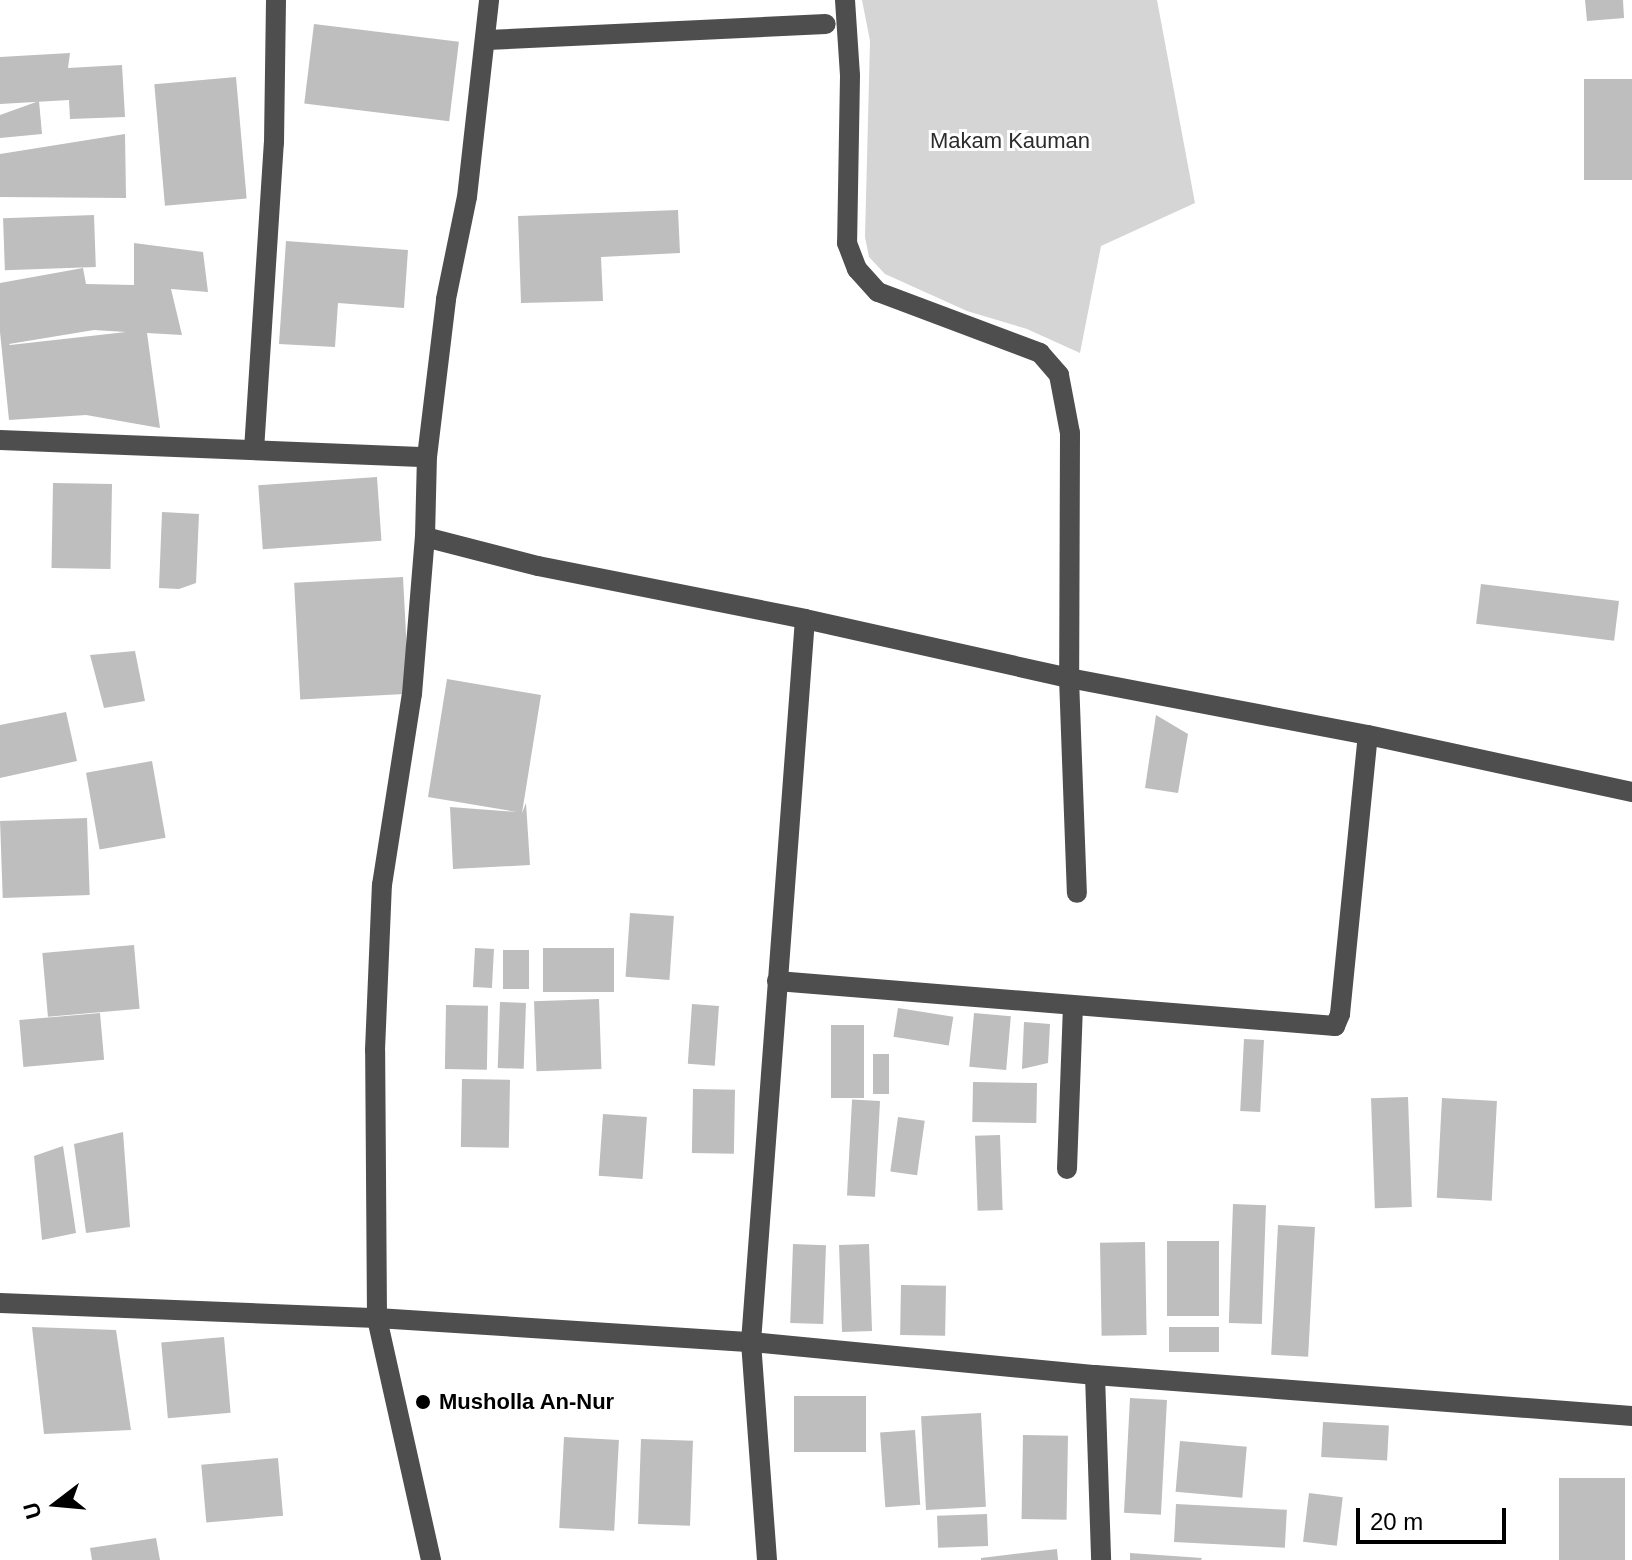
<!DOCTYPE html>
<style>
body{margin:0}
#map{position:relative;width:1632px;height:1560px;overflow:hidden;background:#fff;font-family:Arial,sans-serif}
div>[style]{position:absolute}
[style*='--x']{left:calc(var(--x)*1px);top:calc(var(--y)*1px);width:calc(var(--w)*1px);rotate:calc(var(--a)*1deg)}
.green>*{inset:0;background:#d5d5d5}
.building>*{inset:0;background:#bebebe;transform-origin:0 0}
.minor>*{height:20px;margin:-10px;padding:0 10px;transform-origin:10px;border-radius:10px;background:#4e4e4e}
.dots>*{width:22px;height:22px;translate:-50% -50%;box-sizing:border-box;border:4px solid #fff;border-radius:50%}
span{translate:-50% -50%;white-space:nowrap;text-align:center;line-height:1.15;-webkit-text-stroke:6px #fff;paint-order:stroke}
.park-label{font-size:22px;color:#2c2c2c}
.poi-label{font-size:22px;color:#000;font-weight:700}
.left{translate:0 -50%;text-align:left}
.north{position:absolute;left:16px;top:1464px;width:80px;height:80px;-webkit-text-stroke:6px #fff;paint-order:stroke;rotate:254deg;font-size:22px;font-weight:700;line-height:32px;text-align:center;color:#000}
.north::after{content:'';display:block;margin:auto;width:28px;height:36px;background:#000;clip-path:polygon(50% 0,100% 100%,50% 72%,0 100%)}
.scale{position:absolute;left:1356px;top:1508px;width:150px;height:36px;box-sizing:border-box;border:4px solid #000;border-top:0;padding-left:10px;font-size:24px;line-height:28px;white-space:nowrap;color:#000;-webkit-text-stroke:6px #fff;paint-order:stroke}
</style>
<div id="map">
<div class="green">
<div style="clip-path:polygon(862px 0,1157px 0,1195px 203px,1101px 246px,1080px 353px,1027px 329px,967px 311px,885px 274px,869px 257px,865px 237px,870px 41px)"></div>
</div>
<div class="building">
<div style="clip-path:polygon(1585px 0,1623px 0,1624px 18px,1587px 21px)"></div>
<div style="left:314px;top:24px;width:146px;height:80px;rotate:7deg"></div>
<div style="clip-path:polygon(70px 53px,68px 68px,122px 65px,125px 117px,70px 119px,69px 100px,0 104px,0 57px)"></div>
<div style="left:236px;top:77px;width:122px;height:82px;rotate:85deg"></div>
<div style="left:1632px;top:79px;width:101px;height:48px;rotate:90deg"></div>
<div style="clip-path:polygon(39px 101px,42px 134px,0 138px,0 115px)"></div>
<div style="clip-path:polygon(125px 134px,126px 198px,0 197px,0 154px)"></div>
<div style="clip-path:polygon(678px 210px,680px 253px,601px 257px,603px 301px,521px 303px,518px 216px)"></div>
<div style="left:94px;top:215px;width:52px;height:91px;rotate:88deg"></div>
<div style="clip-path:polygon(286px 241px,408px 250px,404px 308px,338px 303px,335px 347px,279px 344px)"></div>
<div style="clip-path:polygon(evenodd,134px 243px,203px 252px,208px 292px,171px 289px,182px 335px,147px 333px,160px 428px,86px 415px,9px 420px,0 332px,0 283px,83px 268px,86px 284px,134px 285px,134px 243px,94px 330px,126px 332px,10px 345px,9px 344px,94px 330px)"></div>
<div style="left:377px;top:477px;width:64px;height:119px;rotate:86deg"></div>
<div style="left:53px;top:483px;width:59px;height:85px;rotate:1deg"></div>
<div style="clip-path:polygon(162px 512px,199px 514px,196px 583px,179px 589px,159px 588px)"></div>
<div style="left:403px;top:577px;width:117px;height:109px;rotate:87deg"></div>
<div style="left:1481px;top:584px;width:139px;height:40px;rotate:7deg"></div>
<div style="clip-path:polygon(135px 651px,145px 701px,104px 708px,90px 655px)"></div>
<div style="clip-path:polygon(447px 679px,541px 695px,522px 813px,526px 803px,530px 865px,453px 869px,450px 807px,517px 812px,428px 797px)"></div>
<div style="clip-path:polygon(66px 712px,77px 761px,0 778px,0 725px)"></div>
<div style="clip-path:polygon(1156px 715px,1188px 734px,1178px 793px,1145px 788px)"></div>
<div style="left:152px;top:761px;width:78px;height:67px;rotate:80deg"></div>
<div style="left:87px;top:818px;width:77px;height:87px;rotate:88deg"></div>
<div style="left:630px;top:913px;width:44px;height:64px;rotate:4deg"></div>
<div style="left:134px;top:945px;width:64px;height:92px;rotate:85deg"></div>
<div style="left:475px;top:948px;width:19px;height:39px;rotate:3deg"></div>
<div style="left:543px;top:948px;width:71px;height:44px"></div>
<div style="left:503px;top:950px;width:26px;height:39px"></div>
<div style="left:599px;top:999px;width:70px;height:65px;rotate:88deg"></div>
<div style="left:500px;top:1002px;width:26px;height:66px;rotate:2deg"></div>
<div style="left:692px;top:1004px;width:27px;height:60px;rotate:4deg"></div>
<div style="left:446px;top:1005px;width:42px;height:64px;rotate:1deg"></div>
<div style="left:898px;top:1008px;width:56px;height:29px;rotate:9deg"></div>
<div style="left:100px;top:1013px;width:47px;height:81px;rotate:85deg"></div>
<div style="left:974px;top:1013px;width:37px;height:54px;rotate:5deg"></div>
<div style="clip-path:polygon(1024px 1022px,1050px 1024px,1048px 1063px,1022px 1069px)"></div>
<div style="left:831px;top:1025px;width:33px;height:73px"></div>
<div style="left:1244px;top:1039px;width:20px;height:72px;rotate:3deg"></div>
<div style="left:873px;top:1054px;width:16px;height:40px"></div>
<div style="left:462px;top:1079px;width:48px;height:68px;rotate:1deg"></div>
<div style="left:973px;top:1082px;width:64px;height:40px;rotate:1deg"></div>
<div style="left:693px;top:1089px;width:42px;height:64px;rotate:1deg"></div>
<div style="left:1408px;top:1097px;width:110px;height:37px;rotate:88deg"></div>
<div style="left:1442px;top:1098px;width:55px;height:100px;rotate:3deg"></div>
<div style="left:880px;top:1101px;width:96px;height:28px;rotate:93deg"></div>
<div style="left:603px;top:1114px;width:44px;height:62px;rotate:4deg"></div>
<div style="left:898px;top:1117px;width:27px;height:55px;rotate:8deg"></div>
<div style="clip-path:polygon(123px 1132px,130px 1227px,86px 1233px,74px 1144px)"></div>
<div style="left:1000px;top:1135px;width:75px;height:25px;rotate:88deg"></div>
<div style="clip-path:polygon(63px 1146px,76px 1233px,42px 1240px,34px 1156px)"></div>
<div style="left:1233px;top:1204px;width:33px;height:119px;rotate:2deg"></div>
<div style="left:1278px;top:1225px;width:37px;height:130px;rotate:3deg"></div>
<div style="left:1219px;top:1241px;width:75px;height:52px;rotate:90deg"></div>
<div style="left:1145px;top:1242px;width:93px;height:45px;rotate:89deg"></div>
<div style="left:793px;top:1244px;width:33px;height:79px;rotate:2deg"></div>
<div style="left:869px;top:1244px;width:87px;height:30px;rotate:88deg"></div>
<div style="left:901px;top:1285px;width:45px;height:50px;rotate:1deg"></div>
<div style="clip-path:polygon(32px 1327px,116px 1330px,131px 1430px,44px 1434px)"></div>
<div style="left:1219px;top:1327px;width:25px;height:50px;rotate:90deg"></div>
<div style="left:224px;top:1337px;width:76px;height:63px;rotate:85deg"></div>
<div style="left:794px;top:1396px;width:72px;height:56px"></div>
<div style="left:1130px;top:1398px;width:37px;height:115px;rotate:3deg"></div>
<div style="left:981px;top:1413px;width:94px;height:60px;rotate:87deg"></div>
<div style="left:1323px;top:1422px;width:66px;height:35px;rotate:3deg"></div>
<div style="left:915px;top:1430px;width:75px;height:35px;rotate:86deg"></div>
<div style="left:1023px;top:1435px;width:45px;height:84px;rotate:1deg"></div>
<div style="left:564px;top:1437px;width:55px;height:91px;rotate:3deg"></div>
<div style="left:641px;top:1439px;width:52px;height:85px;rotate:2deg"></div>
<div style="left:1180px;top:1441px;width:67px;height:51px;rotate:5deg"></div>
<div style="left:278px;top:1458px;width:58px;height:77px;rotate:85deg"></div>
<div style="left:1559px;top:1478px;width:66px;height:82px"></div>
<div style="left:1309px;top:1493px;width:34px;height:49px;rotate:7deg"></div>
<div style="left:1176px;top:1504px;width:111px;height:38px;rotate:3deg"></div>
<div style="left:987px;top:1514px;width:32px;height:50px;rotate:88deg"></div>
<div style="clip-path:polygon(156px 1538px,160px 1560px,92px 1560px,90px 1548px)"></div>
<div style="clip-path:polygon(1057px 1549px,1058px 1560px,981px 1560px,981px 1558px)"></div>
<div style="clip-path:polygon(1130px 1553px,1202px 1558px,1201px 1560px,1130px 1560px)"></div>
</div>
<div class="minor">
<div style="--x:845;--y:0;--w:76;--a:86.2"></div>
<div style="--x:850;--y:76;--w:167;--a:91"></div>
<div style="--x:847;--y:243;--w:28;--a:69"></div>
<div style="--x:857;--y:269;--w:31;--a:48"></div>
<div style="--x:878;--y:292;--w:173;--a:20.6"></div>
<div style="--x:1040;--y:353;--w:29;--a:49"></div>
<div style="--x:1059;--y:375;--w:59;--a:79.3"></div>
<div style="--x:1070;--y:433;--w:245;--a:90.2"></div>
<div style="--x:1069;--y:678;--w:215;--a:87.9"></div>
<div style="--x:487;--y:40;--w:339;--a:-2.7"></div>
<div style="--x:0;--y:440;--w:427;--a:2.3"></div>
<div style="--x:254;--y:450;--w:308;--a:-86.3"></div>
<div style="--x:274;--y:143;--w:143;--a:-89.2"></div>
<div style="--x:425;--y:537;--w:117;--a:14.4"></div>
<div style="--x:538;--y:566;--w:272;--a:11.2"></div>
<div style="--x:805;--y:619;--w:271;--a:12.6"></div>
<div style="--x:1069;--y:678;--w:304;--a:10.8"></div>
<div style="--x:1368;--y:735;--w:270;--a:12.2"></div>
<div style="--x:777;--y:981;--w:560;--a:4.61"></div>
<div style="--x:1335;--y:1026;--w:13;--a:-67"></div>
<div style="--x:1340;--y:1014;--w:280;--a:-84.3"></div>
<div style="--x:1067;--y:1169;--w:162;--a:-87.9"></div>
<div style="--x:0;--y:1303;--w:377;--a:2.3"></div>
<div style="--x:377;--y:1318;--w:375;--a:3.7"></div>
<div style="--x:751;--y:1342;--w:346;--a:5.5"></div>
<div style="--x:1095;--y:1375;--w:539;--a:4.37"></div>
<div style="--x:1095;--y:1375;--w:185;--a:88.1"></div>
<div style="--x:431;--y:1560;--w:248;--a:-102.6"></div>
<div style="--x:377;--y:1318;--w:268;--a:-90.4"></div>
<div style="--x:375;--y:1050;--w:165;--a:-87.6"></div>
<div style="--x:382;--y:885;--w:193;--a:-81.1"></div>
<div style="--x:412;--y:694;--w:158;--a:-85.3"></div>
<div style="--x:425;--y:537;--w:80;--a:-88.6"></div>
<div style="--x:427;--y:457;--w:159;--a:-83.1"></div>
<div style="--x:446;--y:299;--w:104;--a:-78.4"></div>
<div style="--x:467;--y:197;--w:198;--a:-83.6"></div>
<div style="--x:767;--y:1560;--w:219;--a:-94.2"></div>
<div style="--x:751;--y:1342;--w:725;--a:-85.73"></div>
</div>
<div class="dots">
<div style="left:423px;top:1402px;background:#000"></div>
</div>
<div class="park-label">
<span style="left:1010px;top:141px">Makam Kauman</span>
</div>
<div class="poi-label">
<span class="left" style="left:439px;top:1402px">Musholla An-Nur</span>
</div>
<div class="north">U</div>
<div class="scale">20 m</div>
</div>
